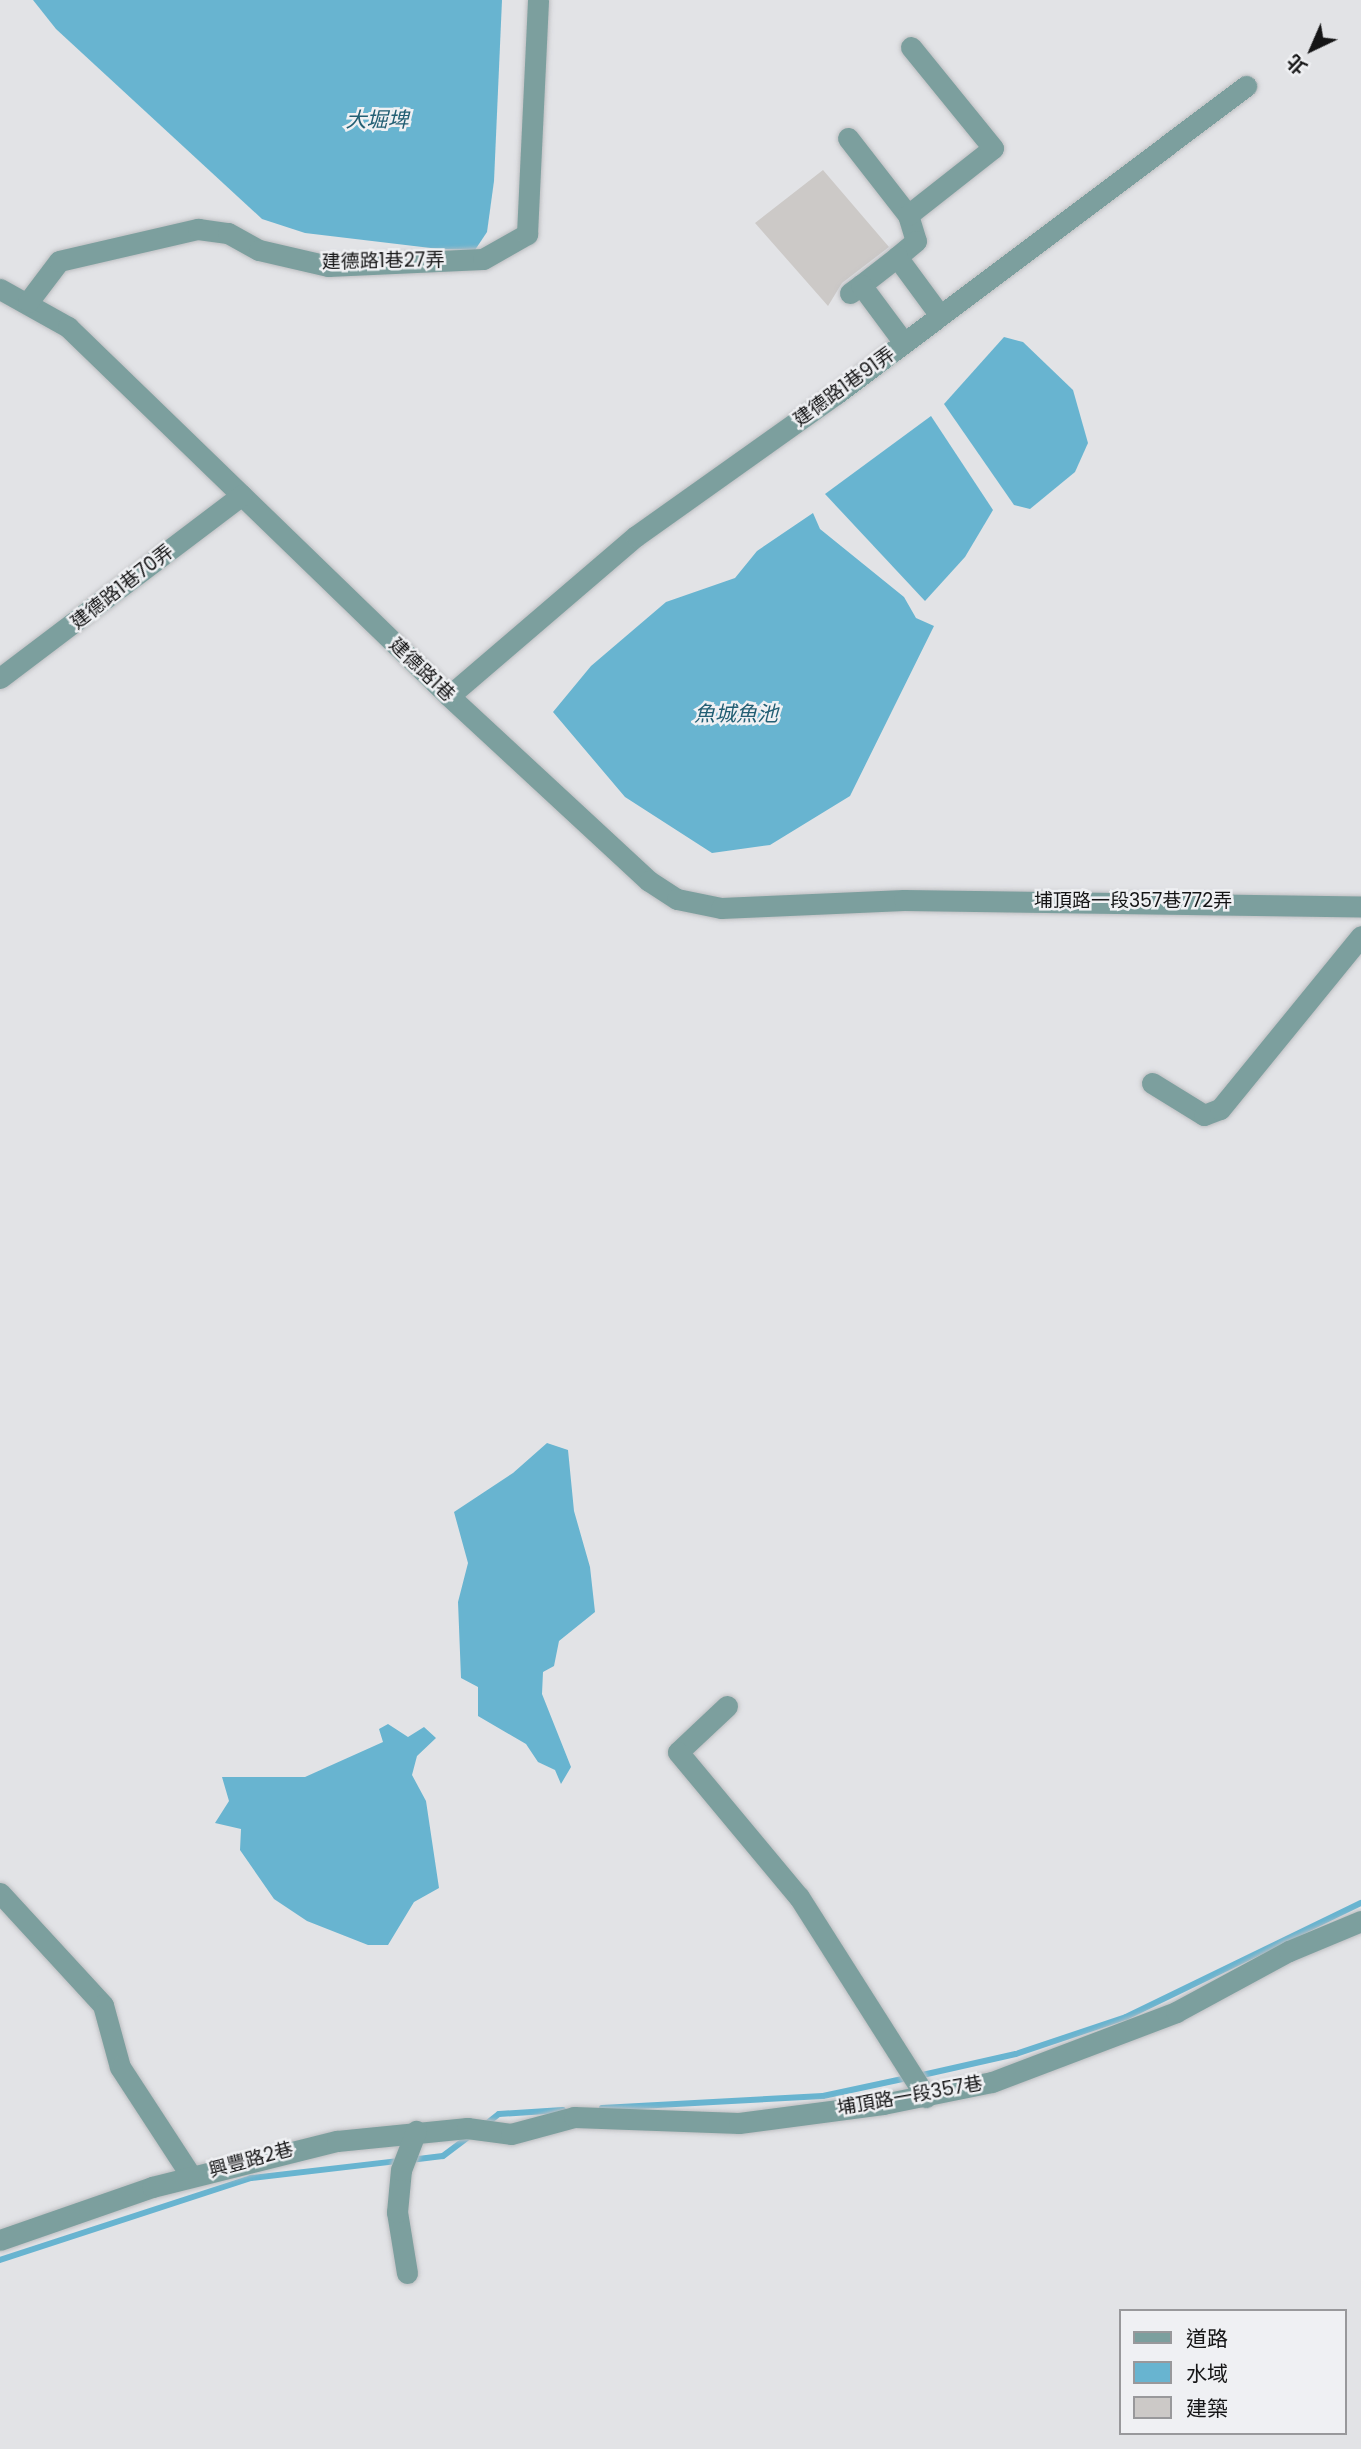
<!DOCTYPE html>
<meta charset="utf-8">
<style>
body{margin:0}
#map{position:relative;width:1361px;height:2449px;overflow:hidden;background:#e2e3e6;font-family:Poppins,"Noto Sans TC",sans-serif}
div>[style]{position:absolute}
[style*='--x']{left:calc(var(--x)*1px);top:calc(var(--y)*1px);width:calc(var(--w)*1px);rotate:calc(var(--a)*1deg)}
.water>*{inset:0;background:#68b4d0}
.stream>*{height:6px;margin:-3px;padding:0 3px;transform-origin:3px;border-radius:3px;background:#68b4d0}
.building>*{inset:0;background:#ccc9c7}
.roads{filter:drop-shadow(0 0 2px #bdbec1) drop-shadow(0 0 2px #bdbec1)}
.minor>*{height:21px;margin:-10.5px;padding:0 10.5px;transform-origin:10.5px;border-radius:10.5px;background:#7c9f9e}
span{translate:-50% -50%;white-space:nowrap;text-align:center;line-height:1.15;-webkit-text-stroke:5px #eff0f3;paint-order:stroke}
.street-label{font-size:19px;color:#151516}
.water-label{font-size:21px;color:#225e73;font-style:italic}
.legend{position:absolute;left:1119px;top:2309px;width:228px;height:126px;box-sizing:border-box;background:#eff0f3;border:2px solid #98989b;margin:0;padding:9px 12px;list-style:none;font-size:21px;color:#151516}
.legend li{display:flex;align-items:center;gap:14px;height:35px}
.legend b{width:35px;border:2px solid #98989b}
.north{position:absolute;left:1277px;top:14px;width:70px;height:70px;-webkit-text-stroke:5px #eff0f3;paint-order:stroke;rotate:224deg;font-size:19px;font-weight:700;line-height:28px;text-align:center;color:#151516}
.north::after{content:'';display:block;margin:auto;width:24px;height:32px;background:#151516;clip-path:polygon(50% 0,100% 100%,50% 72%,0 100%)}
</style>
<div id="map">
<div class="water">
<div style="clip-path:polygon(33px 0,502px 0,494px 181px,487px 232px,475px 250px,439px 249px,305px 233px,262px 219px,56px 29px)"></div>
<div style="clip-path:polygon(1004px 337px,1023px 342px,1073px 390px,1088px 443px,1075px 472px,1030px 509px,1014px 505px,944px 404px)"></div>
<div style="clip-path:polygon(931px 416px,993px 510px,965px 557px,925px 601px,825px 494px)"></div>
<div style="clip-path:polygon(813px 513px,820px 529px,904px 597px,916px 618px,934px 626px,850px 796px,770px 845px,712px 853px,625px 797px,553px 712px,591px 666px,666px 602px,735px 578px,757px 551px)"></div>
<div style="clip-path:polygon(547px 1443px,568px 1450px,574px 1511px,590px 1567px,595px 1612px,559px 1641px,554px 1666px,543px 1672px,542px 1694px,571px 1767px,561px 1784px,555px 1770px,538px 1762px,526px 1744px,478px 1716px,478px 1687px,461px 1678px,458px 1602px,468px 1563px,454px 1512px,513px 1473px)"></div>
<div style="clip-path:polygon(388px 1724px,408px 1737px,424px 1727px,436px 1738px,417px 1756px,412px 1775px,426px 1801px,439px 1888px,414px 1902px,388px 1945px,368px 1945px,307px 1921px,274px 1899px,240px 1850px,241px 1829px,215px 1823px,229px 1801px,222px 1777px,305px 1777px,383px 1742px,379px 1729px)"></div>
</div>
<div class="stream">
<div style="--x:918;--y:2076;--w:100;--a:-12.7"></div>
<div style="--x:1016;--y:2054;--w:116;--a:-18.6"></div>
<div style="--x:1126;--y:2017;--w:261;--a:-25.9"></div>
<div style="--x:602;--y:2108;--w:221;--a:-3.1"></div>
<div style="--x:823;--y:2096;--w:86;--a:-12.1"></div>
<div style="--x:486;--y:2124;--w:16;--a:-38"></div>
<div style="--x:499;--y:2114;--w:64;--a:-3.6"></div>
<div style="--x:410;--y:2160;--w:33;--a:-7"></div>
<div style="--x:443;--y:2156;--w:36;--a:-37"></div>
<div style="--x:0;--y:2260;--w:264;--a:-18.1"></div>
<div style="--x:251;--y:2178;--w:149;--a:-6.6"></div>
</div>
<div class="building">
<div style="clip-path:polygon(823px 170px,889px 247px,842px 283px,828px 306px,755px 223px)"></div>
</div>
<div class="roads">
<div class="minor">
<div style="--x:848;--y:138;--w:98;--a:52.1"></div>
<div style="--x:908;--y:215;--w:27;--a:73"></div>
<div style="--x:916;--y:241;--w:25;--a:140"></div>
<div style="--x:897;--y:257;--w:71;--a:53.6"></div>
<div style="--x:908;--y:215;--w:108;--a:-38.2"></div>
<div style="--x:993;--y:148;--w:130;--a:-129.1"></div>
<div style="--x:861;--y:285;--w:46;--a:-37.9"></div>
<div style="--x:0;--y:289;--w:78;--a:29.2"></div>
<div style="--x:68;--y:327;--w:530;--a:44.08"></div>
<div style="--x:449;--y:696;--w:272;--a:42.8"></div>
<div style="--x:649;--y:881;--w:33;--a:33"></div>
<div style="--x:677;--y:899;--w:45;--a:11.6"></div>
<div style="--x:721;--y:908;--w:183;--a:-2.5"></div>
<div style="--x:904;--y:900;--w:457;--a:0.8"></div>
<div style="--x:850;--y:293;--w:14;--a:-36"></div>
<div style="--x:861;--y:285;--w:72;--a:53.4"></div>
<div style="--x:28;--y:302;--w:51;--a:-52.9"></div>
<div style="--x:59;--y:261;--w:143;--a:-13"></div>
<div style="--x:198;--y:229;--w:30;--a:8"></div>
<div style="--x:228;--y:233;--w:35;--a:29"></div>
<div style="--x:259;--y:250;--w:71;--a:13.1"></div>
<div style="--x:328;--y:266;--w:155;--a:-2.6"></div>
<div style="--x:483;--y:259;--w:51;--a:-29.6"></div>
<div style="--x:527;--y:234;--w:234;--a:-87.3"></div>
<div style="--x:0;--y:678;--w:303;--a:-37.1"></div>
<div style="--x:449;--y:696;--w:246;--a:-40.6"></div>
<div style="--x:636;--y:536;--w:245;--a:-35.4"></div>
<div style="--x:836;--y:394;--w:513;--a:-36.91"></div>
<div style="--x:1152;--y:1083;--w:61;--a:31.6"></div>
<div style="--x:1204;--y:1115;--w:17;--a:-21"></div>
<div style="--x:1220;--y:1109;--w:223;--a:-50.8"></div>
<div style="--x:727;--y:1706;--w:67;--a:136.8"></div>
<div style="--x:678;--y:1752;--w:189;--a:50.2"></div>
<div style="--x:799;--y:1897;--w:237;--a:57.6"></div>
<div style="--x:0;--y:1893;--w:152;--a:47.4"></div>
<div style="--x:103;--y:2005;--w:64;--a:74.7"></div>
<div style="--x:120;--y:2067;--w:130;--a:56.9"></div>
<div style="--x:0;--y:2240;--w:161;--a:-19.2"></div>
<div style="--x:152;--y:2187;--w:191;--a:-14"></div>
<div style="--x:337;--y:2141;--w:131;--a:-5.7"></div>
<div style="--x:467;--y:2128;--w:44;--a:7.8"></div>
<div style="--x:511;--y:2134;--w:65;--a:-15.1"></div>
<div style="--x:574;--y:2117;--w:165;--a:2.1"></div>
<div style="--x:739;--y:2123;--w:145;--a:-7.5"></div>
<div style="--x:883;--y:2104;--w:111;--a:-11.4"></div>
<div style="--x:992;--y:2082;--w:197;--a:-20.8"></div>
<div style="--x:1176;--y:2012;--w:128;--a:-28.4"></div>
<div style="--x:1289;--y:1951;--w:78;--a:-22.6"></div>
<div style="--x:407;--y:2273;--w:62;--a:-99.3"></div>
<div style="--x:397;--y:2212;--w:42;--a:-84.6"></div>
<div style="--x:401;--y:2170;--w:42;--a:-69"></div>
</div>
</div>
<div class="street-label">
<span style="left:383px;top:261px;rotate:-1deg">建德路1巷27弄</span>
<span style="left:844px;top:387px;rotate:-36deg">建德路1巷91弄</span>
<span style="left:122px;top:587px;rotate:-38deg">建德路1巷70弄</span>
<span style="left:422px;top:670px;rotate:44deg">建德路1巷</span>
<span style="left:1133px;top:901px">埔頂路一段357巷772弄</span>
<span style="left:910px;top:2096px;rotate:-10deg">埔頂路一段357巷</span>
<span style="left:251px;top:2160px;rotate:-15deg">興豐路2巷</span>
</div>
<div class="water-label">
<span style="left:377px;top:120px">大堀埤</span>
<span style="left:736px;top:714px">魚城魚池</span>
</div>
<ul class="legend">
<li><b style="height:9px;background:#7c9f9e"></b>道路</li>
<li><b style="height:19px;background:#68b4d0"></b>水域</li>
<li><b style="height:19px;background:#ccc9c7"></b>建築</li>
</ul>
<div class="north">北</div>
</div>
